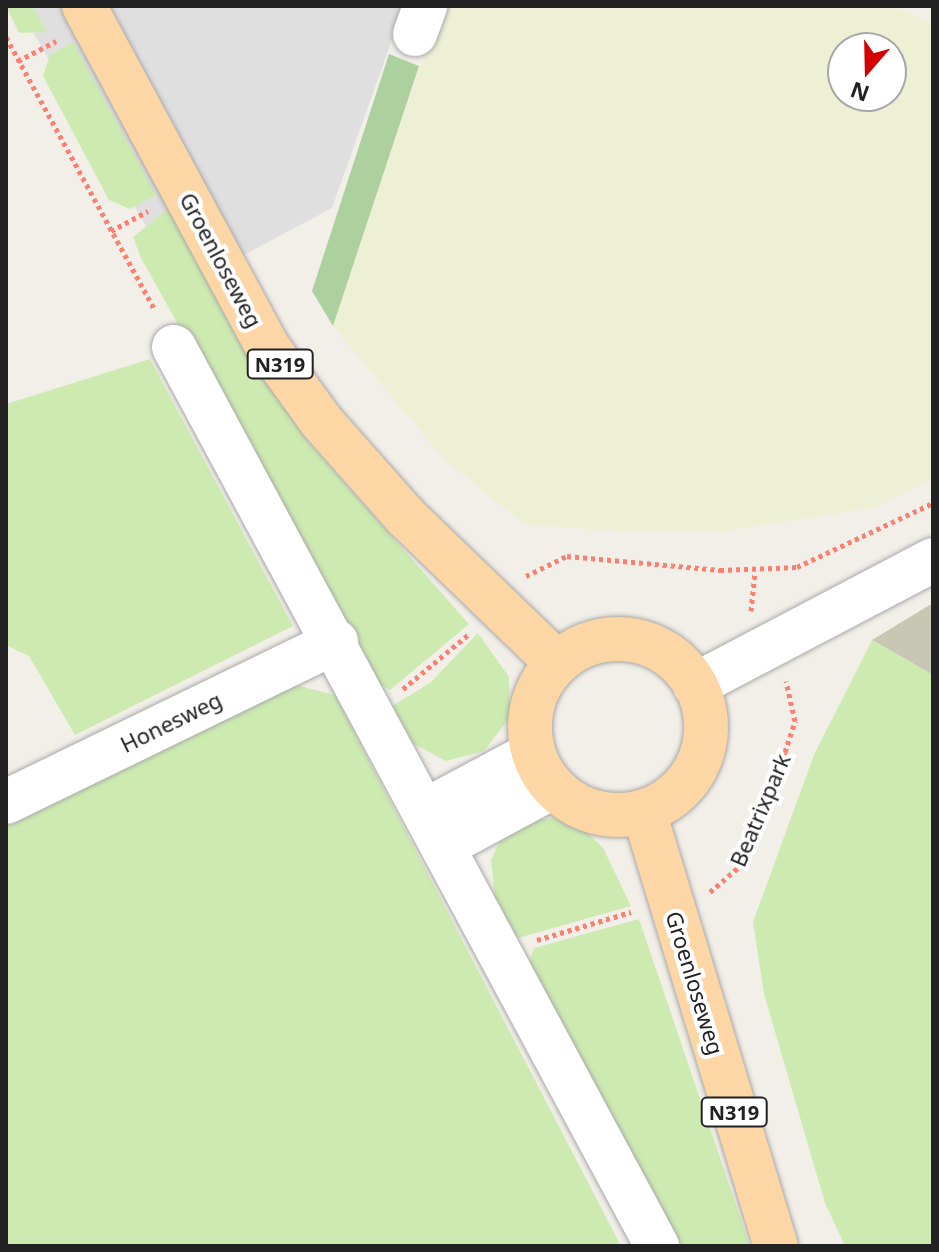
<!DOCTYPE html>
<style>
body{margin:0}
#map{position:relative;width:939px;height:1252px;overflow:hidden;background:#f2efe9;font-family:"Noto Sans",sans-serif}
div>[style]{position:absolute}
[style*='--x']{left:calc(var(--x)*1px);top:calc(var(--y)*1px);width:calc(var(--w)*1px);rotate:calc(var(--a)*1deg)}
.residential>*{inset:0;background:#e0dfdf}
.construction>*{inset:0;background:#c7c7b4}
.farmland>*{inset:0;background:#eef0d5}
.grass>*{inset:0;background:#cdebb0}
.forest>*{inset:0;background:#add19e}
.path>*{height:5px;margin-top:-2.5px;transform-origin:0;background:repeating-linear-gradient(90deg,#fa8072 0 4px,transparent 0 8px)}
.roads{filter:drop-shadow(0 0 2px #a9a9a9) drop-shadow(0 0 2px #a9a9a9)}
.minor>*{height:44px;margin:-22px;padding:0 22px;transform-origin:22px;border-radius:22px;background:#fff}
.major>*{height:44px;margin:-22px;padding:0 22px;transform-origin:22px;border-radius:22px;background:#fcd6a4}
.major>.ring{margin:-22px;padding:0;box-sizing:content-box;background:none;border:44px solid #fcd6a4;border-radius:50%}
span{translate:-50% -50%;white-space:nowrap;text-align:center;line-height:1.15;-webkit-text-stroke:8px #fff;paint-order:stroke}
.shield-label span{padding:2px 6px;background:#fff;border:2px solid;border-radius:6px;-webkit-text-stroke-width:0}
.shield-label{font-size:20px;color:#222;font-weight:700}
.street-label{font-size:22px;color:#222}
.frame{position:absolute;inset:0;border:8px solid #222;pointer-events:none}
.north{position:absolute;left:827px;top:32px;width:80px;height:80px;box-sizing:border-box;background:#fff;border:2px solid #a7a7a7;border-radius:50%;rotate:200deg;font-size:22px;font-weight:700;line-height:32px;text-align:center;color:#222}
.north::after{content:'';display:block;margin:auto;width:28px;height:36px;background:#d40000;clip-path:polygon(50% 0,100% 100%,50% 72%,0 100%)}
</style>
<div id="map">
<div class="residential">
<div style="clip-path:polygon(18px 6px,404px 6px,332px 208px,182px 288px)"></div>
</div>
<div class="construction">
<div style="clip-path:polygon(933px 603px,933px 675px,872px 640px)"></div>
</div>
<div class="farmland">
<div style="clip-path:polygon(evenodd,440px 6px,893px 6px,933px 24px,933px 479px,876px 507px,723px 531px,640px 532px,525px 525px,443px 458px,333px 326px,440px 6px,843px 48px,891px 48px,891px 96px,843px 96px,843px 48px)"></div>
</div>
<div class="grass">
<div style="clip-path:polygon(6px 6px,33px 6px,47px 32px,19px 33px)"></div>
<div style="clip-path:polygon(73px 42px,156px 195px,130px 209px,109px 200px,43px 76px,50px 55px)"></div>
<div style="clip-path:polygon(168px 209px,243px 348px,306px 439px,469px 624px,390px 690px,378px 683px,141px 258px,133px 237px)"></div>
<div style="clip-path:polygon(150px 359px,293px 626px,75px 735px,29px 656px,6px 645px,6px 404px)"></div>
<div style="clip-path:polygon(478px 633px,509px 677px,510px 717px,484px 751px,446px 761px,414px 744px,392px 706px,430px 683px)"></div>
<div style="clip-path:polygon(872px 640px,933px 675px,933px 1246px,845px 1246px,825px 1203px,764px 994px,753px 922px,814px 755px)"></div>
<div style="clip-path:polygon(284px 682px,335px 695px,621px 1246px,6px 1246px,6px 819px)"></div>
<div style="clip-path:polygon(554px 818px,583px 828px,603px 848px,631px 906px,518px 938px,495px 897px,491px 860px,503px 834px,521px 821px)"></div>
<div style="clip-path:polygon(639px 919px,750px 1246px,682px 1246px,528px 966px,534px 948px)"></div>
</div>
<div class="forest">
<div style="clip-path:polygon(389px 54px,419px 66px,333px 326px,312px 291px)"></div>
</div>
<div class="path">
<div style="--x:6;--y:37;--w:311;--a:61.4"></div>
<div style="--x:18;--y:61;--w:43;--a:-27.8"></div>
<div style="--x:111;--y:231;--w:42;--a:-28.4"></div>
<div style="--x:526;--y:576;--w:46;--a:-26"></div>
<div style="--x:567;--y:556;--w:154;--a:5.2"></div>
<div style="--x:720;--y:570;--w:77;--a:-2.2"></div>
<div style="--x:797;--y:567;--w:150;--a:-25.2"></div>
<div style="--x:751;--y:611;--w:40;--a:-84.3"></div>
<div style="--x:403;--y:689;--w:86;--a:-39.8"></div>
<div style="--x:710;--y:892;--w:38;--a:-41"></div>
<div style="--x:739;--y:867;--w:124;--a:-68.2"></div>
<div style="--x:785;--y:752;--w:33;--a:-72"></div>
<div style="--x:795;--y:721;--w:41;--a:-102.7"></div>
<div style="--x:537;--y:940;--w:98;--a:-16.6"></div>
</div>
<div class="roads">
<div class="minor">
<div style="--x:415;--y:34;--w:30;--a:-70"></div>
<div style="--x:174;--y:347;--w:1021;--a:61.75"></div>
<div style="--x:695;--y:685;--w:269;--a:-27.7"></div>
<div style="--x:6;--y:802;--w:367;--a:-25.9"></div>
<div style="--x:425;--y:811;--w:123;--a:-28.2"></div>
<div style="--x:443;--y:846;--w:125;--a:-28.2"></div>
</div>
<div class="major">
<div style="--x:84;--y:6;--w:386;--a:61.7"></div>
<div style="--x:267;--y:346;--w:92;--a:54.2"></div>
<div style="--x:321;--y:421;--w:127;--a:48.5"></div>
<div style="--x:405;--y:516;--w:211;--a:44"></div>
<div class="ring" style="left:530px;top:639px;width:132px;height:132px"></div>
<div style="--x:644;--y:812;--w:454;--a:73.1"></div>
</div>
</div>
<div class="shield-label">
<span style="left:280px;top:364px">N319</span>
<span style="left:734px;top:1112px">N319</span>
</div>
<div class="street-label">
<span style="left:221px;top:260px;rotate:62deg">Groenloseweg</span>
<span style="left:171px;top:722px;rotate:-26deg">Honesweg</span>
<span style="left:760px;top:810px;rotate:-67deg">Beatrixpark</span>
<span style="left:695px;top:983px;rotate:73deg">Groenloseweg</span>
</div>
<div class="frame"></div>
<div class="north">N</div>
</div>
